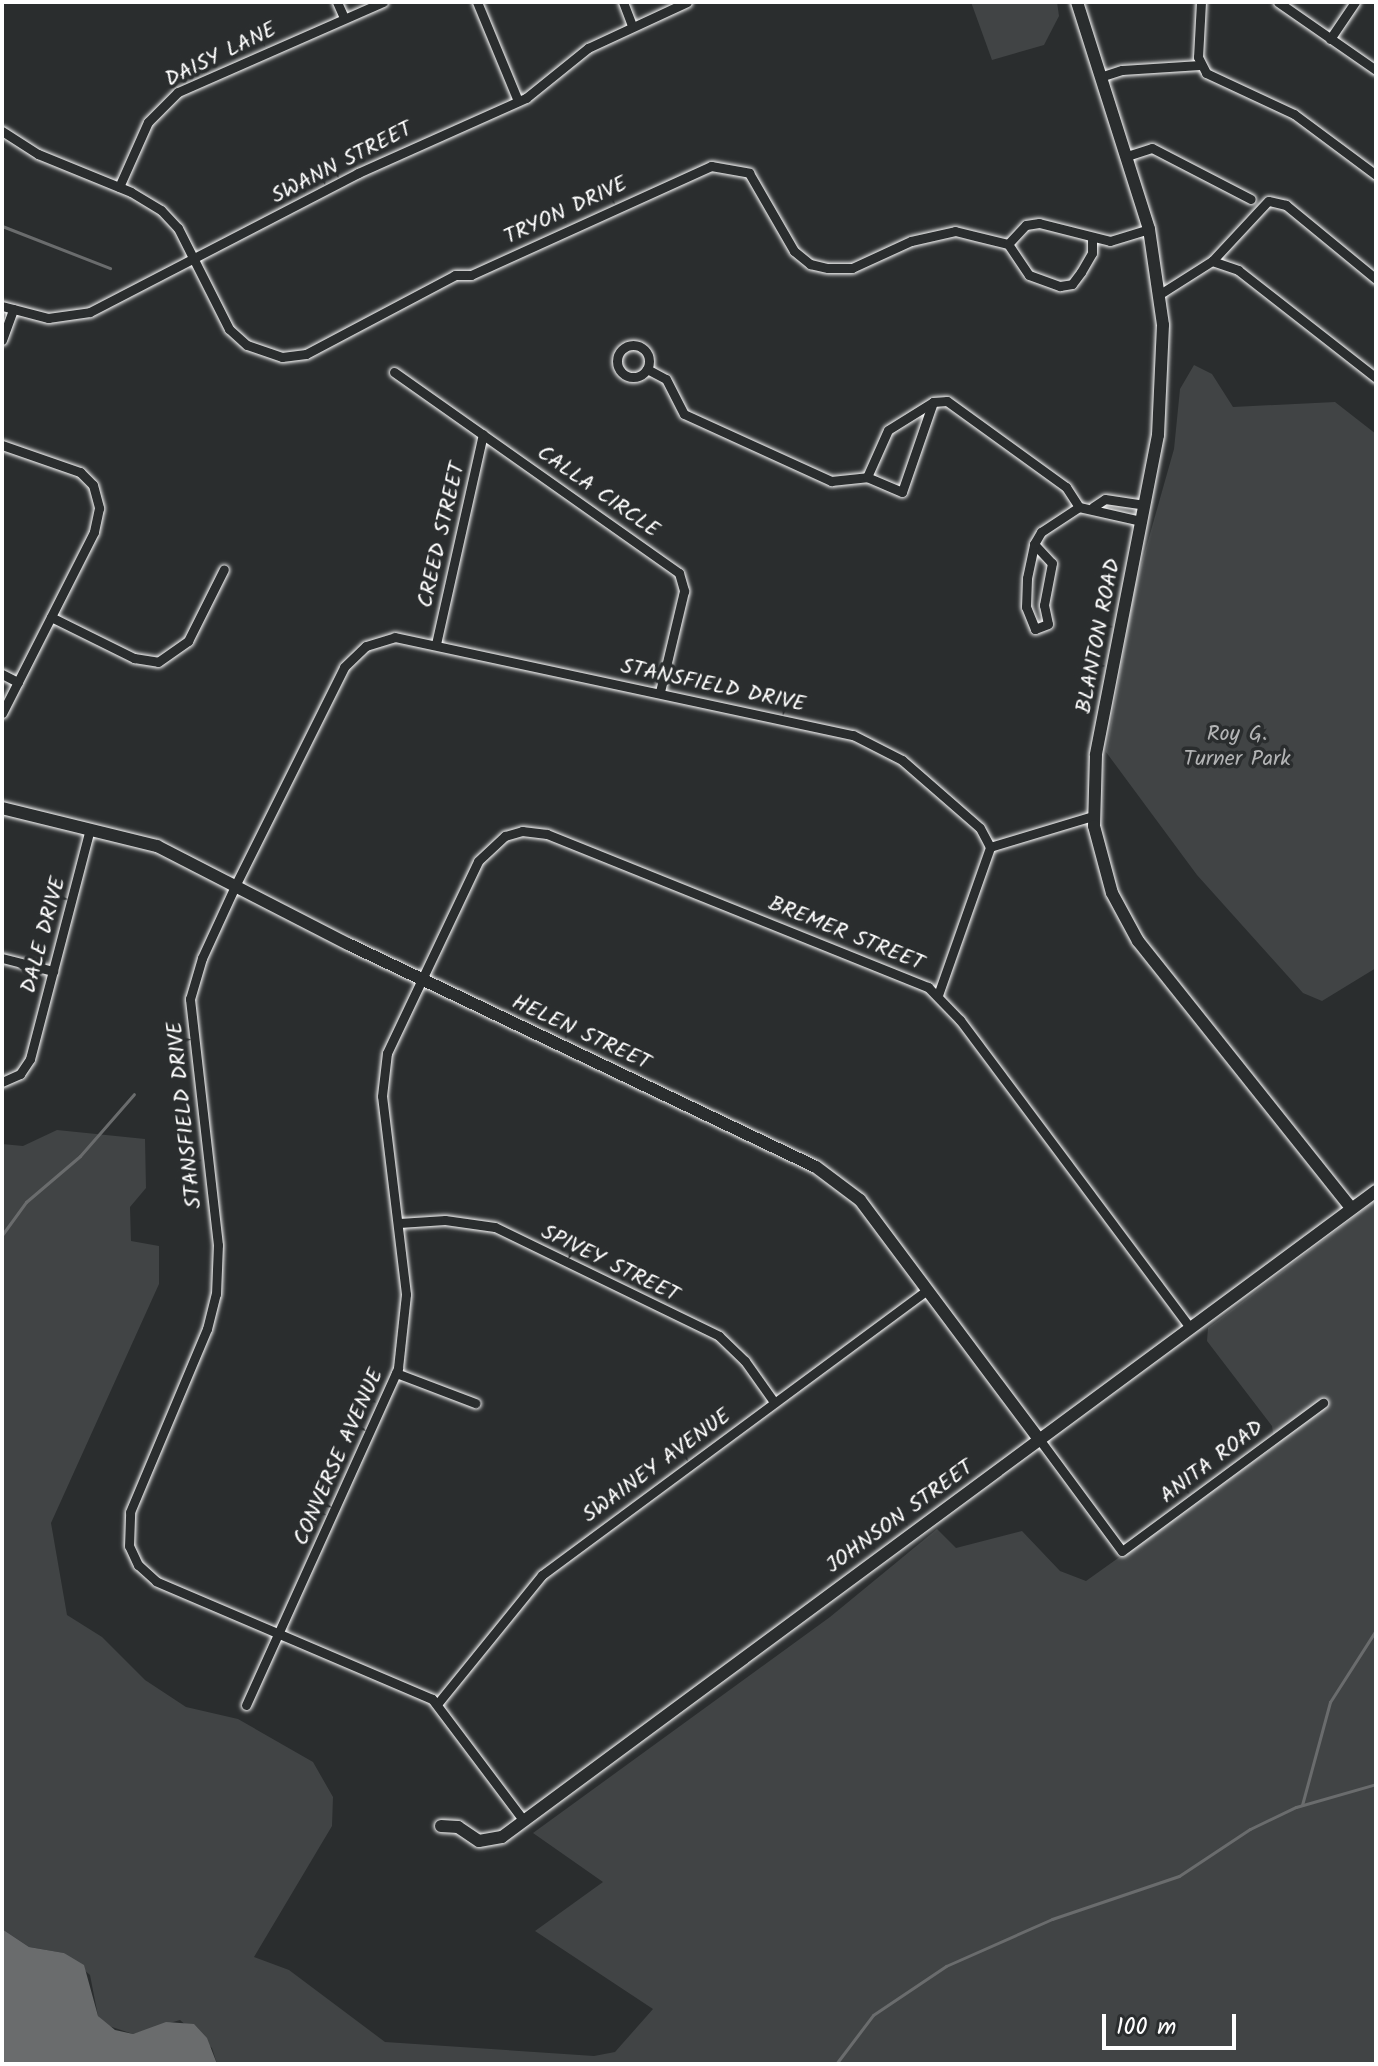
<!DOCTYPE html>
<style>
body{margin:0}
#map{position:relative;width:1378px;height:2066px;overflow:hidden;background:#2a2d2e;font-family:Kalam,sans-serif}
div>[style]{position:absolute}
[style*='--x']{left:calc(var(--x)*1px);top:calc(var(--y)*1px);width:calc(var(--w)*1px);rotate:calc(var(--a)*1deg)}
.green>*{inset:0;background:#414445}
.water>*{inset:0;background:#6a6c6d}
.stream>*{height:3px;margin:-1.5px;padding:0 1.5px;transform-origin:1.5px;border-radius:1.5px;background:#6a6c6d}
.roads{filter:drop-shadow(0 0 2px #fff) drop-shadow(0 0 2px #fff)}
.street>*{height:9px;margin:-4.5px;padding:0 4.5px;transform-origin:4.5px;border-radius:4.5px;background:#2a2d2e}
.street>.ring{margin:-4.5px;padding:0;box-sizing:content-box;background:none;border:9px solid #2a2d2e;border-radius:50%}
.secondary>*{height:12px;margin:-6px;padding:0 6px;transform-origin:6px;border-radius:6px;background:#2a2d2e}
span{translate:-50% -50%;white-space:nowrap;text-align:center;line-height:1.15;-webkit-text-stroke:7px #2a2d2e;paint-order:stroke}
.street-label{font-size:22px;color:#fff}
.park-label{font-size:22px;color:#b3b4b5}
.frame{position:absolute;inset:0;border:4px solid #fff;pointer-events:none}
.scale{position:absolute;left:1102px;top:2014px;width:134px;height:36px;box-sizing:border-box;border:4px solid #fff;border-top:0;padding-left:10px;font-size:24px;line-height:28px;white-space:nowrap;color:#fff;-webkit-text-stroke:6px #2a2d2e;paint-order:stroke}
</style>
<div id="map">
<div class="green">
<div style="clip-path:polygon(971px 2px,1057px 2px,1059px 16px,1044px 45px,992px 60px)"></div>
<div style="clip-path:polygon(1194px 365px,1212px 374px,1233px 407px,1335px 402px,1376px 434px,1376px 968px,1322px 1001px,1303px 993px,1197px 875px,1106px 752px,1135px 587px,1174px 449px,1180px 389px)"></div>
<div style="clip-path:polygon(57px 1130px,145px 1139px,146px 1188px,130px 1207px,131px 1241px,159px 1246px,159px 1284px,51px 1523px,67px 1615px,102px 1637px,145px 1680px,186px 1707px,238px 1719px,313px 1762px,333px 1797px,332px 1826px,254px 1957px,289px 1970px,385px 2042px,594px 2056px,615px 2052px,653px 2009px,535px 1931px,603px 1882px,533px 1833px,830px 1617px,937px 1529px,956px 1548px,1022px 1531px,1060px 1571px,1086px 1581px,1275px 1446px,1272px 1426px,1207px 1341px,1208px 1328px,1376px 1200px,1376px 2064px,217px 2064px,212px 2048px,180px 2020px,133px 2034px,106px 2025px,98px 2016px,90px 1975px,64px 1953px,29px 1947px,2px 1929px,2px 1144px,23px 1146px)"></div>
</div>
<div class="water">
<div style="clip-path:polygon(2px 1929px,29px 1947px,64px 1953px,84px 1965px,98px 2016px,115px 2030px,133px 2034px,166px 2022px,194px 2024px,207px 2038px,217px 2064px,2px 2064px)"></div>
</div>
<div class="stream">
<div style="--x:2;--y:226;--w:116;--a:21.3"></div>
<div style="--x:2;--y:1235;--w:41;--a:-54"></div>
<div style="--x:26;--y:1202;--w:71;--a:-40.4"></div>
<div style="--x:80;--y:1156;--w:82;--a:-48.9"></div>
<div style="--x:1302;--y:1805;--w:107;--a:-74.8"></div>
<div style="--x:1330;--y:1702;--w:85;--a:-57.4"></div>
<div style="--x:836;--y:2064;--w:61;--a:-52.9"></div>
<div style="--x:873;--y:2015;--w:88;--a:-33.9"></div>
<div style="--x:946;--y:1966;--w:116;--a:-23.9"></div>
<div style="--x:1052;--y:1919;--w:134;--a:-18.7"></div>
<div style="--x:1179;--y:1876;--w:85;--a:-33.5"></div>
<div style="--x:1250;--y:1829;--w:51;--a:-25.6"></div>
<div style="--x:1296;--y:1807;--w:83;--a:-16"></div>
</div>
<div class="roads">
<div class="street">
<div style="--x:337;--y:2;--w:17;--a:66"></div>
<div style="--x:477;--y:2;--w:107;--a:67.5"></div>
<div style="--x:623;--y:2;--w:26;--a:69"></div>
<div style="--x:1201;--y:2;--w:55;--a:93.1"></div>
<div style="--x:1198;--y:57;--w:18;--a:63"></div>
<div style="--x:1206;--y:73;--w:97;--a:25"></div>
<div style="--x:1294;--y:114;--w:102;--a:36.6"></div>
<div style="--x:1278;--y:2;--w:119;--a:34.8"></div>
<div style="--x:1330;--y:39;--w:45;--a:-56"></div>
<div style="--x:1100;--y:77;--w:23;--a:-18"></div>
<div style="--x:1122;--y:70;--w:78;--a:-3.7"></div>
<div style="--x:2;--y:131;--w:43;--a:32.6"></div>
<div style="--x:38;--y:154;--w:100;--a:22.2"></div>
<div style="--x:131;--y:192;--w:35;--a:31"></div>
<div style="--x:161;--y:210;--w:25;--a:47"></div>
<div style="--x:178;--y:228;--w:113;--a:63.2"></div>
<div style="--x:229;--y:329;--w:24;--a:42"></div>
<div style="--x:247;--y:345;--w:37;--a:19"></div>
<div style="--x:282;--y:357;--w:24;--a:-7"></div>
<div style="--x:306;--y:354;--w:169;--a:-27.9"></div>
<div style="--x:455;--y:275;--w:16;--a:0"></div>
<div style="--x:471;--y:275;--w:264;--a:-24.4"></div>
<div style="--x:711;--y:166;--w:39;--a:10"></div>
<div style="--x:749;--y:173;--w:90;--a:60"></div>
<div style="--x:794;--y:251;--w:21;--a:39"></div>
<div style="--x:810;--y:264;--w:18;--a:13"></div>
<div style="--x:828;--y:268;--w:24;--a:0"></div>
<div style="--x:852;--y:268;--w:65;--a:-24.6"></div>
<div style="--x:911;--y:241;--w:45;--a:-12.8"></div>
<div style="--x:955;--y:231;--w:55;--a:13.8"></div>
<div style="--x:1008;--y:244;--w:37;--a:56"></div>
<div style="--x:1029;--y:275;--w:33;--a:20"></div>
<div style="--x:1060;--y:286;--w:12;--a:-9"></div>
<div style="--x:1072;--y:284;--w:15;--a:-53"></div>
<div style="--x:1081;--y:272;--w:22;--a:-60"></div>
<div style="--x:1092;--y:253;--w:13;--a:-90"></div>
<div style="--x:1127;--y:156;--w:26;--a:-18"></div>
<div style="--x:1152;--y:148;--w:111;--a:27.3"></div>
<div style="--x:119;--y:187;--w:71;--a:-66"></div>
<div style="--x:148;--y:122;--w:42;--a:-45"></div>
<div style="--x:178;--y:92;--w:224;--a:-23.7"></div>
<div style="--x:1008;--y:244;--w:26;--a:-47"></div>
<div style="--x:1026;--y:225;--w:13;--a:-9"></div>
<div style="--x:1039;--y:223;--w:73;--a:14.2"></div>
<div style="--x:1110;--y:241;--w:41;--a:-17.1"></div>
<div style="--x:1376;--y:279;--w:117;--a:-140.6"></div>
<div style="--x:1286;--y:205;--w:18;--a:-167"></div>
<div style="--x:1268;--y:201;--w:82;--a:133"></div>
<div style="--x:1212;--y:261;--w:28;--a:19"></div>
<div style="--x:1238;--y:270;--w:175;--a:38"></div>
<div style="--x:1160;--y:294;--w:62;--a:-32.4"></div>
<div style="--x:2;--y:306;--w:48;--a:14.6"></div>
<div style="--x:48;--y:318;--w:42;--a:-8.1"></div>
<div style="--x:90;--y:312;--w:302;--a:-27.4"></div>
<div style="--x:358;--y:173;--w:184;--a:-24.1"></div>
<div style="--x:526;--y:98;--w:80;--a:-38.9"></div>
<div style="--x:588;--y:48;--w:109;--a:-24.9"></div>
<div style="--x:2;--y:340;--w:33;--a:-70"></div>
<div class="ring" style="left:617px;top:345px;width:23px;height:23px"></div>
<div style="--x:647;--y:369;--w:21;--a:28"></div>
<div style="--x:666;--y:379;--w:39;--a:63"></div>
<div style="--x:684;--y:414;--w:162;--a:24.5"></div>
<div style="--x:831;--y:481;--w:36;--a:-6"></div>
<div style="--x:394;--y:372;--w:349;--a:35.2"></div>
<div style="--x:679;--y:573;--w:19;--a:74"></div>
<div style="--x:684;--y:591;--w:104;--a:103.4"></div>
<div style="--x:933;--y:402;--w:95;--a:109"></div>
<div style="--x:902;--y:492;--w:38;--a:-157"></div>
<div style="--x:867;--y:477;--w:51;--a:-65.9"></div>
<div style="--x:888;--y:430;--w:53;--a:-31.9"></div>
<div style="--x:933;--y:402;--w:14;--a:-4"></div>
<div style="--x:947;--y:401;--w:147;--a:35.9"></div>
<div style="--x:1066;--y:487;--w:24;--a:57"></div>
<div style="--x:2;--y:445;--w:83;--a:19.1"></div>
<div style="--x:80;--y:472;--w:18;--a:45"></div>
<div style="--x:93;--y:485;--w:24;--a:75"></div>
<div style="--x:99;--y:508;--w:25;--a:102"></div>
<div style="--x:94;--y:532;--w:203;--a:116.9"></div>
<div style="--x:1093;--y:507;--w:14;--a:-34"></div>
<div style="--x:1105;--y:499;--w:40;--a:8.5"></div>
<div style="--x:1034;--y:544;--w:26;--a:47"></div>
<div style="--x:1052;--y:563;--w:43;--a:100.8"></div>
<div style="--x:1044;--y:605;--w:19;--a:78"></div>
<div style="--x:1048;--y:624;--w:14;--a:159"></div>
<div style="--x:1035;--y:629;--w:24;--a:-112"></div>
<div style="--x:1026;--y:607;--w:29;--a:-88"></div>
<div style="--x:1027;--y:578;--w:35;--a:-78"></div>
<div style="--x:1034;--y:544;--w:14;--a:-60"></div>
<div style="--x:1041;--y:532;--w:45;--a:-33.3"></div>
<div style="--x:1079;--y:507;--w:64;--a:12.7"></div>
<div style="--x:51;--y:617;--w:93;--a:26.3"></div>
<div style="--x:134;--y:658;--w:24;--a:9"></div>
<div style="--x:158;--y:662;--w:37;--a:-35"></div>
<div style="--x:188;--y:641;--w:80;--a:-63.4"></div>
<div style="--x:436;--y:644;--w:215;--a:-77.4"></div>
<div style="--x:2;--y:674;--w:18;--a:27"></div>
<div style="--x:2;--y:958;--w:53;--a:14.3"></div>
<div style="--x:938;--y:995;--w:157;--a:-70.6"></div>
<div style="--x:990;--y:847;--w:108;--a:-16.8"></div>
<div style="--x:2;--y:1082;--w:20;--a:-24"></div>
<div style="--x:20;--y:1074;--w:18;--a:-56"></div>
<div style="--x:30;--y:1059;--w:238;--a:-75.4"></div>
<div style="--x:399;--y:1223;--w:46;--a:-3.7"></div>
<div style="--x:445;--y:1220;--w:50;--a:8"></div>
<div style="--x:495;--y:1227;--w:249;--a:25.9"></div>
<div style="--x:719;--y:1336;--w:36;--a:44"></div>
<div style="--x:745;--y:1361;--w:50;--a:54.7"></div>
<div style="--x:396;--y:1373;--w:85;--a:20.8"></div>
<div style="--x:1039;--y:1439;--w:139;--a:53.5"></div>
<div style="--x:1122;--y:1551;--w:250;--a:-36.4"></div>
<div style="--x:438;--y:1703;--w:165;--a:-50.9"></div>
<div style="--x:542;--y:1575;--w:479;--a:-36.5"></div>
<div style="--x:246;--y:1705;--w:370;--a:-65.7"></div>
<div style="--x:398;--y:1368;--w:74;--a:-83.8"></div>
<div style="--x:406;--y:1294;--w:199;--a:-96.9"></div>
<div style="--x:382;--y:1096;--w:43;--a:-83.4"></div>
<div style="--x:387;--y:1053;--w:212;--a:-64.6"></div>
<div style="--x:478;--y:861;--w:37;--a:-43"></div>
<div style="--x:505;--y:836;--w:18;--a:-16"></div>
<div style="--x:522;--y:831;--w:25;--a:7"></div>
<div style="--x:547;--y:834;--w:411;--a:21.9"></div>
<div style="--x:928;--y:987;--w:46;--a:45.9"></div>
<div style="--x:960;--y:1020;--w:384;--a:53.2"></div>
<div style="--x:524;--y:1821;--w:153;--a:-127"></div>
<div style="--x:432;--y:1699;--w:300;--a:-156.9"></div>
<div style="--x:156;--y:1581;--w:24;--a:-138"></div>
<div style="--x:138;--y:1565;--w:21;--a:-115"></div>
<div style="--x:129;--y:1546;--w:34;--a:-88"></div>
<div style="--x:130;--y:1512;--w:199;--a:-67.2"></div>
<div style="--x:207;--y:1329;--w:36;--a:-76"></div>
<div style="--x:216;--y:1294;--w:49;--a:-87.7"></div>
<div style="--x:218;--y:1245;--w:248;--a:-96.5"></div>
<div style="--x:190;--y:999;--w:43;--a:-73.7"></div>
<div style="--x:202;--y:958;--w:81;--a:-65.3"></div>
<div style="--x:236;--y:884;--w:242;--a:-63.5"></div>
<div style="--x:344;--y:667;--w:30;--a:-44"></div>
<div style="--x:366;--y:646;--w:30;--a:-17"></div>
<div style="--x:395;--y:637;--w:468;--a:12.1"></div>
<div style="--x:853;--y:735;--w:55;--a:27"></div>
<div style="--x:902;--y:760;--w:103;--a:41.1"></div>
<div style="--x:980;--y:828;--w:21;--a:62"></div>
</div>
<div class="secondary">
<div style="--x:1077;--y:2;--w:238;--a:72.4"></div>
<div style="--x:1149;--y:229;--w:97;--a:81.7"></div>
<div style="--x:1163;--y:325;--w:110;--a:92.6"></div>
<div style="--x:1158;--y:435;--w:326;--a:101"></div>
<div style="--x:1096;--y:755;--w:71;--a:91.6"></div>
<div style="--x:1094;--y:826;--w:69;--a:75"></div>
<div style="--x:1112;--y:893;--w:55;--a:61.6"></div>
<div style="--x:1138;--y:941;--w:342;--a:51.4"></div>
<div style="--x:2;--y:808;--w:160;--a:13.8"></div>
<div style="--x:157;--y:846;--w:215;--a:27.2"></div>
<div style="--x:348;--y:944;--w:518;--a:25.48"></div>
<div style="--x:816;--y:1167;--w:55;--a:36.9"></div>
<div style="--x:860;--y:1200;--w:299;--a:53.2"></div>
<div style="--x:441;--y:1826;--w:17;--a:3"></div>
<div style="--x:458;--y:1827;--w:25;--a:34"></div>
<div style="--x:479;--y:1841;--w:23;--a:-10"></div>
<div style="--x:502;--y:1837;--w:1087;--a:-36.47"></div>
</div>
</div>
<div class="street-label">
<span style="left:221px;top:55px;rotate:-26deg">DAISY LANE</span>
<span style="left:342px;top:163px;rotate:-27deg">SWANN STREET</span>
<span style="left:566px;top:211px;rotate:-25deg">TRYON DRIVE</span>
<span style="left:598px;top:492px;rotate:35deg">CALLA CIRCLE</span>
<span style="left:442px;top:535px;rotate:-77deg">CREED STREET</span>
<span style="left:1099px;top:636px;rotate:-79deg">BLANTON ROAD</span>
<span style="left:713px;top:686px;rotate:12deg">STANSFIELD DRIVE</span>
<span style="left:846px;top:934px;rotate:22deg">BREMER STREET</span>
<span style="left:44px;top:935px;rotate:-75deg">DALE DRIVE</span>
<span style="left:581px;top:1033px;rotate:25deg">HELEN STREET</span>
<span style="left:185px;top:1115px;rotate:-96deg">STANSFIELD DRIVE</span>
<span style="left:610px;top:1264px;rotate:26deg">SPIVEY STREET</span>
<span style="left:339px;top:1457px;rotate:-66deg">CONVERSE AVENUE</span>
<span style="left:1212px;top:1462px;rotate:-37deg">ANITA ROAD</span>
<span style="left:657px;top:1466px;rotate:-36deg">SWAINEY AVENUE</span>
<span style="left:900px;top:1517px;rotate:-36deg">JOHNSON STREET</span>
</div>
<div class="park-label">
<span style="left:1237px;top:747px">Roy G.<br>Turner Park</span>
</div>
<div class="frame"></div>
<div class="scale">100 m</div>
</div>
